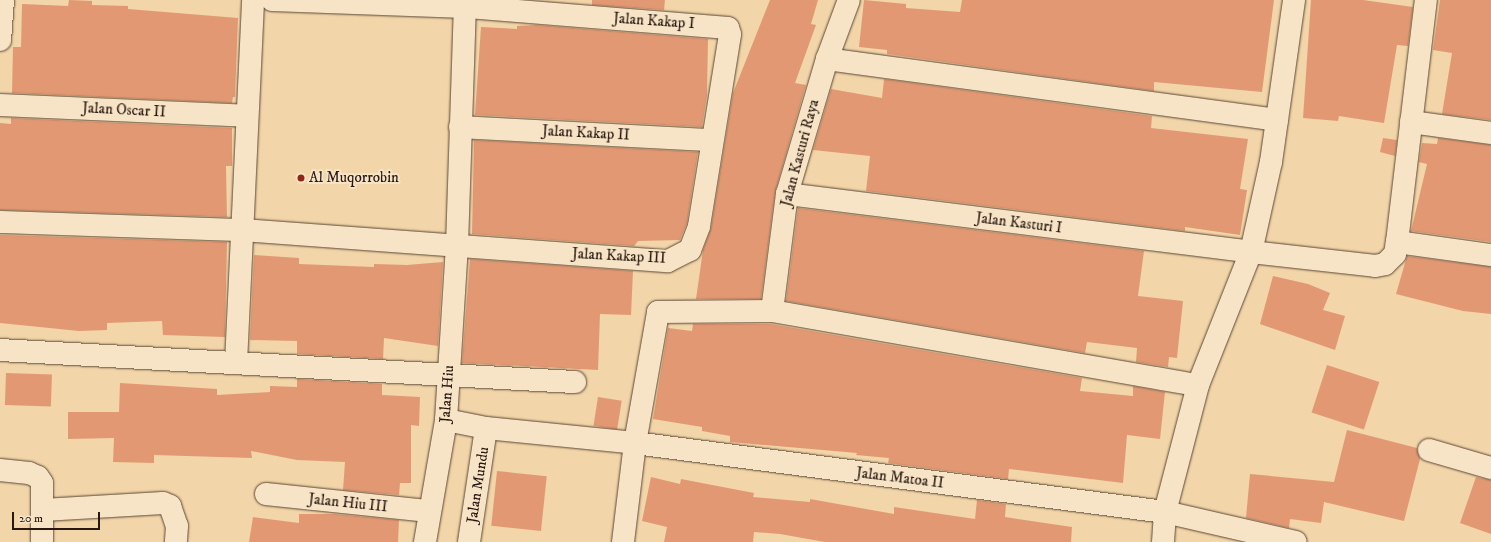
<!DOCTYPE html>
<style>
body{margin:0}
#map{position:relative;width:1491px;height:542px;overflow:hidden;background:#f2d5a8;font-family:"IM FELL DW Pica",serif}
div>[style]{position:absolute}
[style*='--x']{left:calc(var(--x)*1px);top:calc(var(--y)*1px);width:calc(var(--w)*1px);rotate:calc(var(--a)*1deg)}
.building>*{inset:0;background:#e29973;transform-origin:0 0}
.roads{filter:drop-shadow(0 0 1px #5b4737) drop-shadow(0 0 1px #5b4737)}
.minor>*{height:22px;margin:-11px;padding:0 11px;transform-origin:11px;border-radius:11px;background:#f7e4c6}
.dots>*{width:11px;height:11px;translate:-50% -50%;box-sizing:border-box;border:2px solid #f7e4c6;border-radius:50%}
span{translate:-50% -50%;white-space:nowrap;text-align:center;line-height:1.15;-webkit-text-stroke:4px #f7e4c6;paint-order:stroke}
.street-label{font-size:15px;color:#291811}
.poi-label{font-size:15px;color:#291811}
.left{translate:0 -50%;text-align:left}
.scale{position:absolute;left:12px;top:512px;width:88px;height:18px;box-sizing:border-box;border:2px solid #291811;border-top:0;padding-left:5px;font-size:12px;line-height:14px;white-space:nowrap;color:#291811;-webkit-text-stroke:3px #f7e4c6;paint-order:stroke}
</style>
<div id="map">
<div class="building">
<div style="clip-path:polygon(69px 0,92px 1px,92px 5px,128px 6px,128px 9px,238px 18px,235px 97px,233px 97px,232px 103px,12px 93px,13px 47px,21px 47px,22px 4px,68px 6px)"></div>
<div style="clip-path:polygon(592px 0,665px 0,664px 10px,592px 5px)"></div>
<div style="clip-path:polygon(770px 0,818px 0,811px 24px,816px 25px,795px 83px,806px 85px,775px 192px,761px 299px,696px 299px,703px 250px,711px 228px,733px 93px)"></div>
<div style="clip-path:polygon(864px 0,906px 4px,906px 8px,960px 12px,962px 0,1274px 0,1262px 92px,1154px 82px,1154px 91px,887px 54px,887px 50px,859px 47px)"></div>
<div style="clip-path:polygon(1311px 0,1363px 0,1413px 7px,1408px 46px,1397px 45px,1384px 123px,1339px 116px,1338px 121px,1303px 118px)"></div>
<div style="clip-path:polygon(1440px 0,1491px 0,1491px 120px,1442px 114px,1452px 53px,1433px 50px)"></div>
<div style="clip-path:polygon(537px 25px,708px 39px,707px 95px,702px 127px,475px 115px,481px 27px,517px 29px,517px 26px)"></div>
<div style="clip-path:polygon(884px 79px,1152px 116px,1151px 128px,1248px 139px,1240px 189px,1247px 190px,1240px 235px,1185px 227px,1185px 231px,866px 191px,870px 156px,813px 150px,831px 89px,882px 98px)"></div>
<div style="clip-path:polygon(11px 118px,232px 128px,232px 166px,226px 166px,227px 217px,0 210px,0 123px,11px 124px)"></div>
<div style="clip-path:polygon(1383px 138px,1397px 140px,1395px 156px,1380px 152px)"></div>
<div style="clip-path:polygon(1438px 138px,1491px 145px,1491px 242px,1411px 231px,1427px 164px,1419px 162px,1422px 143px,1437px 144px)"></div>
<div style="clip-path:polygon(474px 140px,698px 152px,687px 223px,680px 240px,638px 241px,634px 246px,472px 234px)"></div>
<div style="clip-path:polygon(798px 208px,1144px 251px,1138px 296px,1183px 301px,1177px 358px,1169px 357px,1168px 367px,1136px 362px,1137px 348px,1087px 342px,1085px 353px,786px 301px)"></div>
<div style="clip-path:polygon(0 235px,227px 242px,225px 337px,163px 335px,162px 321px,107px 323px,107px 330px,79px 331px,0 323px)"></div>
<div style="clip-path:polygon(254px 255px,299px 258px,299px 264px,374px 267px,374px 264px,407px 265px,443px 262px,438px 346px,384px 338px,383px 359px,297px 354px,297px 341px,250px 340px)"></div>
<div style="clip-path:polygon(1407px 256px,1491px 267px,1491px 314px,1463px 311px,1396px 294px)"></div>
<div style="clip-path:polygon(470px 259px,633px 271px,631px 315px,600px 314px,598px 370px,462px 363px)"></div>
<div style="clip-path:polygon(1273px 276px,1308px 284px,1330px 293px,1323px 310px,1345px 316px,1335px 350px,1260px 324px)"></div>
<div style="clip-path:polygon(693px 324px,771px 324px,1082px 378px,1080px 391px,1133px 396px,1133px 386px,1165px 392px,1160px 439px,1127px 435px,1123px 483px,1009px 469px,1008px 479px,888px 463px,889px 458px,856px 455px,857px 453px,730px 442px,730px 436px,702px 431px,702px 427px,653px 419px,668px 328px,692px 331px)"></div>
<div style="left:1327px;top:365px;width:55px;height:50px;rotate:18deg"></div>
<div style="left:6px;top:373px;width:46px;height:32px;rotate:2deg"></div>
<div style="clip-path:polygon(297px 379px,382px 384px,382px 395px,420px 397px,419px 426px,411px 425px,411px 483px,400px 483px,399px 495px,343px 490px,345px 462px,297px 460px,251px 451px,252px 458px,154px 455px,154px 463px,113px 462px,114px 438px,68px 439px,68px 412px,119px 412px,120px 383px,217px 389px,217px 395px,270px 392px,270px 386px,297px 387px)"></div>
<div style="left:598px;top:397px;width:24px;height:29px;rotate:9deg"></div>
<div style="clip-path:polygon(1347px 430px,1417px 448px,1420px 459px,1404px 521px,1324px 502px,1321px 523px,1290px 519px,1289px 528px,1246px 518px,1250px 474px,1334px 482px)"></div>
<div style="left:497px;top:471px;width:50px;height:55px;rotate:6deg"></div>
<div style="clip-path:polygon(651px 477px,680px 484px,681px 479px,754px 493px,753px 497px,810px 502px,810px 499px,894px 514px,894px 507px,975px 519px,977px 500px,1006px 504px,1005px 517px,1072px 527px,1071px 542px,825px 542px,780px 534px,754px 532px,753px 542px,664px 542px,667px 527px,642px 521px)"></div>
<div style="clip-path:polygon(1476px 477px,1491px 480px,1491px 534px,1460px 523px)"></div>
<div style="clip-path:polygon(299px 514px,334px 514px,399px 520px,398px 542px,249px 542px,253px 517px,299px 523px)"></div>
</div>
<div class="roads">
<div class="minor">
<div style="--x:0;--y:40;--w:40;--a:-85.7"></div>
<div style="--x:827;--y:59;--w:454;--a:7.7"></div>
<div style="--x:0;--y:105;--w:247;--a:2.5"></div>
<div style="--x:1411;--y:122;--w:81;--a:7.8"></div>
<div style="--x:460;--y:127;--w:251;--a:3"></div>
<div style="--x:787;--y:194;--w:468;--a:7.1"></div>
<div style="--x:1251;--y:252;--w:125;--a:6.4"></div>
<div style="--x:1375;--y:266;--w:10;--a:-11"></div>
<div style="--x:1385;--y:264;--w:14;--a:-45"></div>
<div style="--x:1395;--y:254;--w:12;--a:-81"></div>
<div style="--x:1397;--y:242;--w:244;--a:-83.2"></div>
<div style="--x:0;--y:222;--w:242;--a:1.9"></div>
<div style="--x:242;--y:230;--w:427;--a:4.2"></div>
<div style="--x:668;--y:261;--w:25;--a:-27"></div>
<div style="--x:690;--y:250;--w:26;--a:-69"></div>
<div style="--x:699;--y:226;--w:194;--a:-80.8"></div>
<div style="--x:730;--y:34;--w:6;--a:-108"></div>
<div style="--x:728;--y:28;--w:264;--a:-175.4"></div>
<div style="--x:465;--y:7;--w:193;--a:-177.9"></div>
<div style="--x:1397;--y:242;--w:95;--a:7.9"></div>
<div style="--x:772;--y:311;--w:118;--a:-82.7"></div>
<div style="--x:787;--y:194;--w:141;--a:-73.5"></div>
<div style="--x:827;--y:59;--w:63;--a:-69.6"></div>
<div style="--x:0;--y:350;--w:576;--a:3.19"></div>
<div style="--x:236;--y:363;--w:363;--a:-87.3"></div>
<div style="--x:446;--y:420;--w:41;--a:11.3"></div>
<div style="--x:486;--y:428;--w:150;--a:5.7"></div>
<div style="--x:635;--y:443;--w:534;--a:7.42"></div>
<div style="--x:1165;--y:512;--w:134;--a:12.9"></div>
<div style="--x:1429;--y:450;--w:65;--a:16.2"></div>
<div style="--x:0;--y:470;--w:29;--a:6"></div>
<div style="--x:29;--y:473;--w:10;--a:24"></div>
<div style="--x:38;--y:477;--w:7;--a:56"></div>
<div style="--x:42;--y:483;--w:59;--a:90"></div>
<div style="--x:266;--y:494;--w:164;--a:6"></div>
<div style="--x:43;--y:510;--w:120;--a:-3.3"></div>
<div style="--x:163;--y:503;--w:8;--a:23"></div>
<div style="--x:170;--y:506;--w:21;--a:71"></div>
<div style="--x:177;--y:526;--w:16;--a:94"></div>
<div style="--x:425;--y:542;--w:124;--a:-80.2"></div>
<div style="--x:446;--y:420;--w:175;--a:-86.4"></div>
<div style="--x:457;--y:245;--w:238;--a:-88.1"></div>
<div style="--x:469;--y:542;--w:115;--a:-81.5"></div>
<div style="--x:623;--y:542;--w:100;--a:-83.1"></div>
<div style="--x:635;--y:443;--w:133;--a:-80"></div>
<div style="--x:658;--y:312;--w:114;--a:-0.5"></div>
<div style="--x:772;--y:311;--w:432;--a:9.9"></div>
<div style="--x:1163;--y:542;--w:30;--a:-86"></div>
<div style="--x:1165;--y:512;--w:131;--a:-75.4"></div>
<div style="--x:1198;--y:385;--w:143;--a:-68.3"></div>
<div style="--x:1251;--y:252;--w:92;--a:-77.5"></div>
<div style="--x:1271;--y:162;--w:164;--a:-81.9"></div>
</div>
</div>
<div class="dots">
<div style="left:301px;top:178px;background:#8f2418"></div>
</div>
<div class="street-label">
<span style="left:654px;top:21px;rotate:4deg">Jalan Kakap I</span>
<span style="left:124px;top:110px;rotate:3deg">Jalan Oscar II</span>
<span style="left:586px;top:133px;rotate:3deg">Jalan Kakap II</span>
<span style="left:800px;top:153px;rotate:-75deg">Jalan Kasturi Raya</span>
<span style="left:1019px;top:223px;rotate:7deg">Jalan Kasturi I</span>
<span style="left:619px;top:256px;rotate:3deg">Jalan Kakap III</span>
<span style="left:447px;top:394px;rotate:-86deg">Jalan Hiu</span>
<span style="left:900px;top:478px;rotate:7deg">Jalan Matoa II</span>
<span style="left:478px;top:485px;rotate:-81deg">Jalan Mundu</span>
<span style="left:348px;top:503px;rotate:6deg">Jalan Hiu III</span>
</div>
<div class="poi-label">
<span class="left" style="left:309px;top:178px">Al Muqorrobin</span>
</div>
<div class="scale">20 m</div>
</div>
